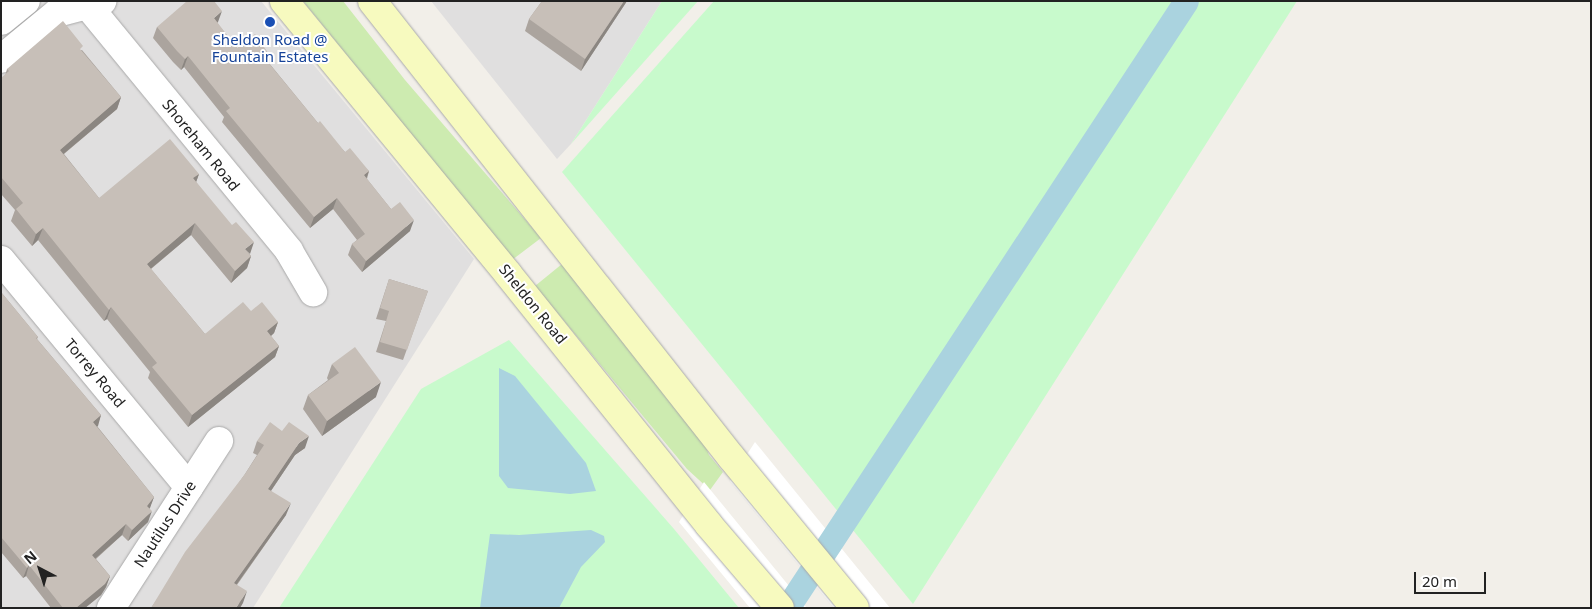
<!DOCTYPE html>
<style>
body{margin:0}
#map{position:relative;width:1592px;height:609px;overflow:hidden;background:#f2efe9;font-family:"Noto Sans",sans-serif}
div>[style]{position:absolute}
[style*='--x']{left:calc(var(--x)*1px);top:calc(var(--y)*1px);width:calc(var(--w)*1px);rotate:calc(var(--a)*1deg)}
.residential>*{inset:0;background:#e0dfdf}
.grass>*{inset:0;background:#cdebb0}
.park>*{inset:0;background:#c8facc}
.water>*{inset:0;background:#aad3df}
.pier>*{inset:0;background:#fff}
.canal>*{height:25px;margin:-12.5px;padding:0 12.5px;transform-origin:12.5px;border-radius:12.5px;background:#aad3df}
.roads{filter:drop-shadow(0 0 1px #a9a9a9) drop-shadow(0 0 1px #a9a9a9)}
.minor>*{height:28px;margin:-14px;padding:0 14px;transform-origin:14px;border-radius:14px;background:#fff}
.secondary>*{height:28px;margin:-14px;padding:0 14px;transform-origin:14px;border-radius:14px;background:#f7fabf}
.wall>*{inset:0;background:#aba49e}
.shaded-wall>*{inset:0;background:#8b8681}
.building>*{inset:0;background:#c7bfb8}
.dots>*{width:14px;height:14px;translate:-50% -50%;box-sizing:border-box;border:2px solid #fff;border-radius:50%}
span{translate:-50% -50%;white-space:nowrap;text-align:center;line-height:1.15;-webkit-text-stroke:4px #fff;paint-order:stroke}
.transit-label{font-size:15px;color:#164399}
.street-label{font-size:15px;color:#222}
.frame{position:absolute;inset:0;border:2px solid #222;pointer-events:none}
.north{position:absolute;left:15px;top:544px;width:50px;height:50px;-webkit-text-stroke:4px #fff;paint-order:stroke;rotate:320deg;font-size:14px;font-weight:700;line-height:20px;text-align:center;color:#222}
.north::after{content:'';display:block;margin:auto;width:18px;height:22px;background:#222;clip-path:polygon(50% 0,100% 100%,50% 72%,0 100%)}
.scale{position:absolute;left:1414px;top:572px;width:72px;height:22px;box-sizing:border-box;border:2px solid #222;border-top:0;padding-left:6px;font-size:15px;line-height:18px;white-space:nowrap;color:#222;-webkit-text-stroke:4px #fff;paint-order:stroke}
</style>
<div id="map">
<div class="residential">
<div style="clip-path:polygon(1px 1px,261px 1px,474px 259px,253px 608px,1px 608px)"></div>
<div style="clip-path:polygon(431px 1px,662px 1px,571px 144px,557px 159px)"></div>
</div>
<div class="grass">
<div style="clip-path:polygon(303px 1px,343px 1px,405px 80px,541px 238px,512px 260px)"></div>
<div style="clip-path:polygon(562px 264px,704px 442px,709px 455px,723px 472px,710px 490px,687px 469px,535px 286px)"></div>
</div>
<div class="park">
<div style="clip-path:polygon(662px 1px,698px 1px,571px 144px)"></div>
<div style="clip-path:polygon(714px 1px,1297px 1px,913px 604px,562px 172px)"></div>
<div style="clip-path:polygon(509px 340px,674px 529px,739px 608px,279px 608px,421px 389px)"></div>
</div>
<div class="water">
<div style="clip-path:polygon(499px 368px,515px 376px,586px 463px,596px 491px,570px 494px,508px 488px,499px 476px)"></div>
<div style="clip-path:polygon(591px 530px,604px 536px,605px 542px,581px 567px,559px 608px,480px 608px,490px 534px,519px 535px)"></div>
</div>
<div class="pier">
<div style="clip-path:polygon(755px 442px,890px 608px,834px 608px,730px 481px)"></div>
<div style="clip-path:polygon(704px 482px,807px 608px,750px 608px,679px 522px)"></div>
</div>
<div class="canal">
<div style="--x:787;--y:608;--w:726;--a:-56.68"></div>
</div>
<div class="roads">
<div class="minor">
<div style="--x:84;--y:1;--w:323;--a:50.6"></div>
<div style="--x:289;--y:251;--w:48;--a:59.7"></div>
<div style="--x:1;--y:21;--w:32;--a:-39"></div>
<div style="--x:1;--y:59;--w:72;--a:-39.4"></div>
<div style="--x:57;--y:13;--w:47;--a:-14.9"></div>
<div style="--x:1;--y:260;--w:295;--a:50.4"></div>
<div style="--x:111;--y:608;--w:199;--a:-57.1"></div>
</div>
<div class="secondary">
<div style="--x:284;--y:1;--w:353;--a:50.6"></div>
<div style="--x:508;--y:274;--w:322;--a:51.3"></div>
<div style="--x:709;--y:525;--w:109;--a:49.5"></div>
<div style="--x:372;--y:1;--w:580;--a:51.79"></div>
<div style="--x:731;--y:457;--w:195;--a:50.6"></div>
</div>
</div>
<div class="wall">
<div style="clip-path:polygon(542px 1px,627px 1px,581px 71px,525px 31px,529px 19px)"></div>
<div style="clip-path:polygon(218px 22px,217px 23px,237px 48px,271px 57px,269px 63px,318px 123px,345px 152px,369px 171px,367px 179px,391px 209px,410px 231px,362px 272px,348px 255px,352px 244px,357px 240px,333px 209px,310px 228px,222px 122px,224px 117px,184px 67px,181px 70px,173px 62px,153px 38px,157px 27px)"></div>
<div style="clip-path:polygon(82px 50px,121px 97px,117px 109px,64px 154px,99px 198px,199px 174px,196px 182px,251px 256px,247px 268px,231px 283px,191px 235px,151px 269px,205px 334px,251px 311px,278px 322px,274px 333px,271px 336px,279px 346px,275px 357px,188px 427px,148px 378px,150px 372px,107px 319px,104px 321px,38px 240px,32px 246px,11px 221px,15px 210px,1px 194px,1px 78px,5px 76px,7px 69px)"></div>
<div style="clip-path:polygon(389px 279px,428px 291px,403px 360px,376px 352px,386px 321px,376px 319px)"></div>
<div style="clip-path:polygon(1px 292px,38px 337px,37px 339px,101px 415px,97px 426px,154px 497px,149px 509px,148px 522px,128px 541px,122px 535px,96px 559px,110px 576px,106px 587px,101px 595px,85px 608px,51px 608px,26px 576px,23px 578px,1px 552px)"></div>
<div style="clip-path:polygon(332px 364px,376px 397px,322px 436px,303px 409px,308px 395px,328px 380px,327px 378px)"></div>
<div style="clip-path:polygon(257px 441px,305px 448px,295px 455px,271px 491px,286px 515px,237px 585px,243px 603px,151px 608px,245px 474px,257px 455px,253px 453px)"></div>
</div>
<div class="shaded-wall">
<div style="clip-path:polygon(624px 1px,627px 1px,581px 71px,585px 59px)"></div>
<div style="clip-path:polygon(222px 11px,218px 22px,210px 29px,214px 18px)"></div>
<div style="clip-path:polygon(188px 56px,184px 67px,181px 70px,185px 59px)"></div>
<div style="clip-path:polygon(121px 97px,117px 109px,55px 161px,60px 150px)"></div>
<div style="clip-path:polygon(369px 171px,365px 182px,364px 175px)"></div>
<div style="clip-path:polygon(199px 174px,195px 185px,193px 178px)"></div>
<div style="clip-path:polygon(337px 198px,333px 209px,310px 228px,314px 217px)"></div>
<div style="clip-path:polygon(414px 220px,410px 231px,362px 272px,366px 261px)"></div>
<div style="clip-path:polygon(195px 223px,191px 235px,142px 276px,147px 264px)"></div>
<div style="clip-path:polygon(43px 228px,38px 240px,32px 246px,36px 234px)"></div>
<div style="clip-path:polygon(254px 242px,250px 254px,245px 249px)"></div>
<div style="clip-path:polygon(251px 256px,247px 268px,231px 283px,235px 271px)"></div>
<div style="clip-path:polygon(111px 307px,107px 319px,104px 321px,109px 310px)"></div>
<div style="clip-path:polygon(278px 322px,274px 333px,263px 343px,267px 331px)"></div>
<div style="clip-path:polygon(279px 346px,275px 357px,188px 427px,192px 415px)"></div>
<div style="clip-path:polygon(381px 382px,376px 397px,322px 436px,327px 421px)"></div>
<div style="clip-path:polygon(101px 415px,98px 426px,90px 432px,93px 422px)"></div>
<div style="clip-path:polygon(309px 436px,305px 448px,295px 455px,264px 501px,268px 489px,299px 443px)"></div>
<div style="clip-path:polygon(154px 497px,150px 508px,143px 516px,147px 506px)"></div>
<div style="clip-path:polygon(291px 503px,286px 515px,229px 595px,234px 583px)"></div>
<div style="clip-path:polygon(152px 511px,148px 522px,128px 541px,132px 530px)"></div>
<div style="clip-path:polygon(126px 524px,122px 535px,88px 565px,92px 555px)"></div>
<div style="clip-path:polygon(29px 565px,26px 576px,23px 578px,27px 568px)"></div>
<div style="clip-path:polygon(110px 576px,106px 587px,101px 595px,85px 608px,76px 608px)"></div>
<div style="clip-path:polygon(247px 591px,243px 603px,240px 608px,236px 608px)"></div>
</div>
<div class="building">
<div style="clip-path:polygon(187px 1px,214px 1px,222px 11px,214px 18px,237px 48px,255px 34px,271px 57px,267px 61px,318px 123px,320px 121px,345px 152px,350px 148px,369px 171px,364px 175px,391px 209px,400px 202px,414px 220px,366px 261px,352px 244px,365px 234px,337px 198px,314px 217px,226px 111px,230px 108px,188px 56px,185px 59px,177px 51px,157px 27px)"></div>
<div style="clip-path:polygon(542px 1px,624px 1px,585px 59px,529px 19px)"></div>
<div style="clip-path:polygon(63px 21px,83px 46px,80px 49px,121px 97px,60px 150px,99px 198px,170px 139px,199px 174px,193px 178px,232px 225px,236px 222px,254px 242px,245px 249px,251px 256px,235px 271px,195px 223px,147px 264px,205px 334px,243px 302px,251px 311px,262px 302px,278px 322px,267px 331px,279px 346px,192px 415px,152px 367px,157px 363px,111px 307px,109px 310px,43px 228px,36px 234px,16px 209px,23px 203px,1px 177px,1px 78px,9px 71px,7px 69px)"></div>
<div style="clip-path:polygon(389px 279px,428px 291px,407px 350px,380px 342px,389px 311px,380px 308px)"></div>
<div style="clip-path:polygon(1px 292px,38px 337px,36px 338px,101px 415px,93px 422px,154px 497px,147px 506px,152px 511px,132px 530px,126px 524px,92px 555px,110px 576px,105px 584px,76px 608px,63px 608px,29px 565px,27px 568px,1px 537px)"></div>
<div style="clip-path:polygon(355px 347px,381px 382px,327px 421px,308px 395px,339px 373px,332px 364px)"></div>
<div style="clip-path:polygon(270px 422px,282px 431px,289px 422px,309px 436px,299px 443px,268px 489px,291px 503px,234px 583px,247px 591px,236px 608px,151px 608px,185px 552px,245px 474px,264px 445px,257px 441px)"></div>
</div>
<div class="dots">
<div style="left:270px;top:22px;background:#1a4fb4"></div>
</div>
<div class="transit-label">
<span style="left:270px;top:48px">Sheldon Road @<br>Fountain Estates</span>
</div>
<div class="street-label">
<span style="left:201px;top:145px;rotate:51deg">Shoreham Road</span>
<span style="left:533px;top:304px;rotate:51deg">Sheldon Road</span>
<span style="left:95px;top:373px;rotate:50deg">Torrey Road</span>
<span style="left:165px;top:524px;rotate:-57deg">Nautilus Drive</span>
</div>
<div class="frame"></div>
<div class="north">N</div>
<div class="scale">20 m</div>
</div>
